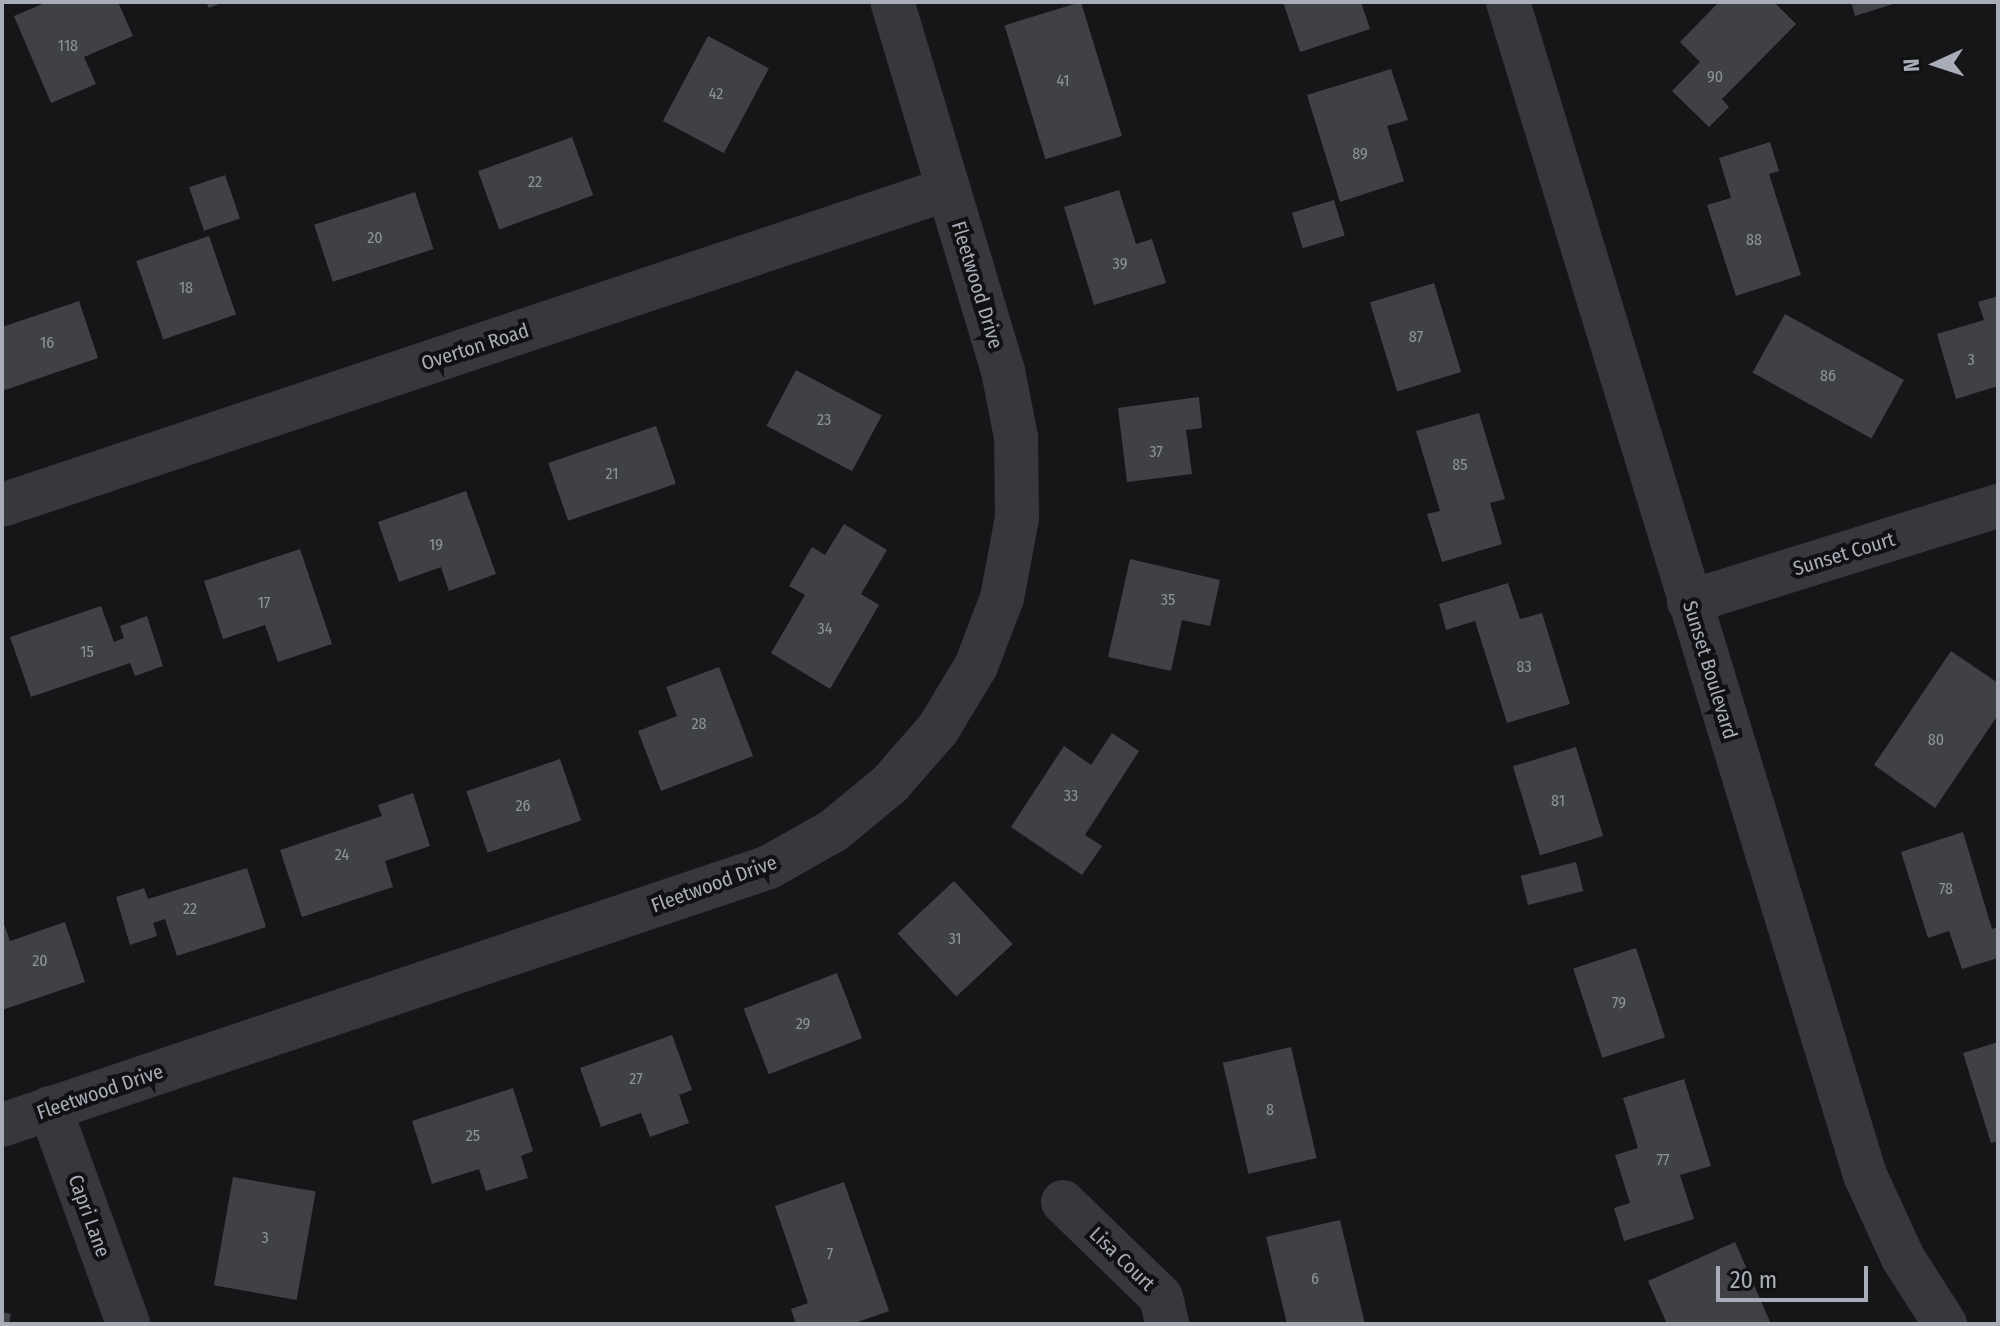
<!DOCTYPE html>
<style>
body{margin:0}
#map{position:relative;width:2000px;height:1326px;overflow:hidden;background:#161618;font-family:"Fira Sans Condensed",sans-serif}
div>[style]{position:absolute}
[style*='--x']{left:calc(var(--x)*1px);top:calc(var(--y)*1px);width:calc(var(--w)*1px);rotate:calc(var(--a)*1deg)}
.building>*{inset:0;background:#404145;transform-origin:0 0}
.street>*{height:44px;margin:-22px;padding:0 22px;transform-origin:22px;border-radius:22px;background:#37383d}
span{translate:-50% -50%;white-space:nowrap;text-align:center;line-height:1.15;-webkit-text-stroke:8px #111113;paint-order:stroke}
.number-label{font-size:16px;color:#8e929b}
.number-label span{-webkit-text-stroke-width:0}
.street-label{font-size:20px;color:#a8adb8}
.frame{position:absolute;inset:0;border:4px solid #a8adb8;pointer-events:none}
.north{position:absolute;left:1896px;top:24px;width:80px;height:80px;-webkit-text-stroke:6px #111113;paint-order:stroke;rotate:267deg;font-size:22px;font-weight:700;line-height:32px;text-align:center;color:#a8adb8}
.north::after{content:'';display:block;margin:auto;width:28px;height:36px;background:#a8adb8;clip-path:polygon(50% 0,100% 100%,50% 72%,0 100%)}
.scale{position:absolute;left:1716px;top:1266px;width:152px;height:36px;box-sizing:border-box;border:4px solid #a8adb8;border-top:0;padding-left:10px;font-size:24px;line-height:28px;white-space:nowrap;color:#a8adb8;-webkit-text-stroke:6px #111113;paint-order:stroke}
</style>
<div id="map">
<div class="building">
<div style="clip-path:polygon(47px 2px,118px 2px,133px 36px,84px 57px,96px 84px,51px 103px,14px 16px)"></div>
<div style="clip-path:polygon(206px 2px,224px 2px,209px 8px)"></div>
<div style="left:1081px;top:2px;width:140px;height:80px;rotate:73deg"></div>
<div style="clip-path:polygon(1283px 2px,1361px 2px,1370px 29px,1300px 52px)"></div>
<div style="clip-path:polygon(1719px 2px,1774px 2px,1796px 24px,1722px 99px,1729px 107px,1709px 127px,1672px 91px,1700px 62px,1680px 42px)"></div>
<div style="clip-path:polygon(1851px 2px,1896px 2px,1896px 3px,1855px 16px)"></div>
<div style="left:708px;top:36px;width:69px;height:96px;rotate:28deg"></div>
<div style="clip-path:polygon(1391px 69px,1408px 120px,1387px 126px,1404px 181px,1340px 202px,1307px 95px)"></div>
<div style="left:572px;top:137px;width:62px;height:100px;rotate:70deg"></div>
<div style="clip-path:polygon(1770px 142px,1779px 171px,1769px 174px,1801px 275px,1736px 296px,1707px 205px,1731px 198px,1719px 158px)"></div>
<div style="left:225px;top:175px;width:46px;height:38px;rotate:71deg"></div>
<div style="clip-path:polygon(1119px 190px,1136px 244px,1152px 239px,1166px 283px,1094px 305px,1064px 207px)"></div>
<div style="left:415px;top:192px;width:60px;height:106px;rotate:72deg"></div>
<div style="left:1334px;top:200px;width:37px;height:44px;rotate:73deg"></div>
<div style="left:209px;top:236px;width:83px;height:77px;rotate:71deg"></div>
<div style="left:1434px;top:283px;width:93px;height:67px;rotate:73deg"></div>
<div style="clip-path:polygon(1998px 296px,1998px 386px,1956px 399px,1937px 334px,1984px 320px,1978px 302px)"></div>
<div style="clip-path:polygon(79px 301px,98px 358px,2px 391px,2px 327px)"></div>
<div style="left:1785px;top:314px;width:136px;height:67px;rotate:29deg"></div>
<div style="left:796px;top:370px;width:97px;height:63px;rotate:28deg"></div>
<div style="clip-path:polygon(1199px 397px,1202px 428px,1186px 430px,1192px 474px,1127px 482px,1118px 408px)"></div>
<div style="clip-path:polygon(1479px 413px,1505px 499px,1490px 503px,1502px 544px,1442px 562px,1427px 514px,1440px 511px,1416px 431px)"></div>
<div style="left:656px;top:426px;width:61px;height:114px;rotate:71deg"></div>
<div style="clip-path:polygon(466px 491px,496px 574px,449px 591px,441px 567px,399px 582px,378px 522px)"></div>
<div style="clip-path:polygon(844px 524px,887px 550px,861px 594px,879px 605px,830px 689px,771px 653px,805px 595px,789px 586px,812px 547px,825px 555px)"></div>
<div style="clip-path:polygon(300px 549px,332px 644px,278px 662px,265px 625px,223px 639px,204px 581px)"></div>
<div style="clip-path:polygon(1130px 559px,1220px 580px,1210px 626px,1182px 620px,1171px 671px,1108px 657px)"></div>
<div style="clip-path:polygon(1508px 583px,1520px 619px,1542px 613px,1570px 704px,1507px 723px,1475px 621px,1446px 630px,1439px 604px)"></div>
<div style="clip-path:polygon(101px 606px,114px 642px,124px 638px,120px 626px,147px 616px,163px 666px,135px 676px,130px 663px,31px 697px,10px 637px)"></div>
<div style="clip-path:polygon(1951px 651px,1998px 683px,1998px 715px,1935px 808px,1874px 765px)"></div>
<div style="clip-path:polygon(719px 667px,753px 756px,661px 791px,638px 731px,677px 716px,666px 687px)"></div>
<div style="clip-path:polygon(1112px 733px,1139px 751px,1085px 835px,1102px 846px,1082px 875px,1011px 827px,1064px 746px,1091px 765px)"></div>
<div style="left:1576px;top:747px;width:93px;height:66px;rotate:73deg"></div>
<div style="left:560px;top:759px;width:65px;height:99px;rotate:71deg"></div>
<div style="clip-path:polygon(413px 793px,430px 846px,385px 861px,393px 887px,302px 917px,280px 850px,382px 816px,378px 805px)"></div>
<div style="clip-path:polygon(1963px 832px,1992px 929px,1998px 927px,1998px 958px,1962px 969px,1949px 931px,1928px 938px,1901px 852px)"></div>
<div style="left:1576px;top:862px;width:30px;height:57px;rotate:76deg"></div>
<div style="clip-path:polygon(247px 868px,266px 927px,177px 956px,165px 919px,153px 923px,157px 936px,130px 945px,116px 897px,144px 888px,148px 899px)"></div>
<div style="left:954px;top:881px;width:86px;height:77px;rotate:47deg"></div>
<div style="clip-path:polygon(2px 918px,10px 941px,65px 922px,85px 982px,2px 1010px)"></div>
<div style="left:1636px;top:948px;width:94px;height:66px;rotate:72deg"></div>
<div style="left:837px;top:973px;width:70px;height:100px;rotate:69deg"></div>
<div style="clip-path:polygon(672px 1035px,692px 1090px,679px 1095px,689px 1123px,650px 1137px,641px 1113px,601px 1127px,580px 1068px)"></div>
<div style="clip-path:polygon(1998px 1042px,1998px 1141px,1991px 1143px,1963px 1053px)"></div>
<div style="left:1291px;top:1047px;width:114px;height:70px;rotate:77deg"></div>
<div style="clip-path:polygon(1684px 1079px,1711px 1166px,1680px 1175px,1694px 1219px,1624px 1241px,1614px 1208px,1630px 1203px,1615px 1155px,1638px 1148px,1623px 1098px)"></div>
<div style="clip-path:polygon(513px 1088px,533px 1151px,521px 1156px,528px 1178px,486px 1191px,479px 1169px,432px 1184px,412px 1121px)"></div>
<div style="left:233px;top:1177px;width:84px;height:110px;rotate:10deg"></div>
<div style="clip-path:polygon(844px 1182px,889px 1311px,852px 1324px,796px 1324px,791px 1309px,808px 1303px,775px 1206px)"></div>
<div style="clip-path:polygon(1340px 1220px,1365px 1324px,1287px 1324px,1266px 1237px)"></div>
<div style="clip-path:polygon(1735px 1242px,1771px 1324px,1667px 1324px,1648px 1281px)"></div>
<div style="clip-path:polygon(2px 1312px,11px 1314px,9px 1324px,2px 1324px)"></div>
</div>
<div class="street">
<div style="--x:1508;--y:2;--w:1226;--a:73.07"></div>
<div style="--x:1865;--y:1175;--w:91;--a:65.4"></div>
<div style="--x:1903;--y:1258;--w:78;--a:57.5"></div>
<div style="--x:2;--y:505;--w:997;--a:-18.47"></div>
<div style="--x:1689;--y:602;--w:324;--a:-17.3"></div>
<div style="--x:50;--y:1108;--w:230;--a:70.1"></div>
<div style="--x:2;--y:1125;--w:809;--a:-18.59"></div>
<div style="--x:769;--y:867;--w:73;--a:-29.4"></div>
<div style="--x:833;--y:831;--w:74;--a:-39.5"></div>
<div style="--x:890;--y:784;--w:73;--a:-48.9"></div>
<div style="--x:938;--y:729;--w:74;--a:-58.9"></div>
<div style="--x:976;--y:666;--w:73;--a:-69.1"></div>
<div style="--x:1002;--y:598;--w:81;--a:-79.4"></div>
<div style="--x:1017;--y:518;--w:81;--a:-90.7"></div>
<div style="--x:1016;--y:437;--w:67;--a:-101.1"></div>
<div style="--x:1003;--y:371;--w:385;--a:-106.7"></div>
<div style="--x:1063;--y:1202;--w:136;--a:44.1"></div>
<div style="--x:1161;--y:1297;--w:28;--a:77"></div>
</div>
<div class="number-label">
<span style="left:68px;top:46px">118</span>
<span style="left:1715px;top:77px">90</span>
<span style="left:1063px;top:81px">41</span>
<span style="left:716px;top:94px">42</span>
<span style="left:1360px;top:154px">89</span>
<span style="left:535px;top:182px">22</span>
<span style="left:375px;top:238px">20</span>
<span style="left:1754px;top:240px">88</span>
<span style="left:1120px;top:264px">39</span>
<span style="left:186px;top:288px">18</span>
<span style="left:1416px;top:337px">87</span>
<span style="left:47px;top:343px">16</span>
<span style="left:1971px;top:360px">3</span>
<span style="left:1828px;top:376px">86</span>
<span style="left:824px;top:420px">23</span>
<span style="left:1156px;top:452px">37</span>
<span style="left:1460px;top:465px">85</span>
<span style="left:612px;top:474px">21</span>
<span style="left:436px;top:545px">19</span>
<span style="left:1168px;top:600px">35</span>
<span style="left:264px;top:603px">17</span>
<span style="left:825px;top:629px">34</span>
<span style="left:87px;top:652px">15</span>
<span style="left:1524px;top:667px">83</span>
<span style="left:699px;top:724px">28</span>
<span style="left:1936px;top:740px">80</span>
<span style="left:1071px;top:796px">33</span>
<span style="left:1558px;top:801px">81</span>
<span style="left:523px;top:806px">26</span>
<span style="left:342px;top:855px">24</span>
<span style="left:1946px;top:889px">78</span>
<span style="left:190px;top:909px">22</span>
<span style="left:955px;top:939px">31</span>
<span style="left:40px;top:961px">20</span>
<span style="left:1619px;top:1003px">79</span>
<span style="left:803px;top:1024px">29</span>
<span style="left:636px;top:1079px">27</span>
<span style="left:1270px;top:1110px">8</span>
<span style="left:473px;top:1136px">25</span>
<span style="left:1663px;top:1160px">77</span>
<span style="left:265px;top:1238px">3</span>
<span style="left:830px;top:1254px">7</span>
<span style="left:1315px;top:1279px">6</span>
</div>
<div class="street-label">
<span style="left:977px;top:285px;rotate:73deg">Fleetwood Drive</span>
<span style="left:475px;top:347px;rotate:-18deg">Overton Road</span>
<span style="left:1844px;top:554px;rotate:-17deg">Sunset Court</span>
<span style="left:1710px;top:670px;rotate:73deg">Sunset Boulevard</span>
<span style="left:714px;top:884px;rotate:-20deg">Fleetwood Drive</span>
<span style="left:100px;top:1092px;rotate:-19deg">Fleetwood Drive</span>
<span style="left:89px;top:1216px;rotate:70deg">Capri Lane</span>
<span style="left:1122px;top:1259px;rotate:44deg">Lisa Court</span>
</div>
<div class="frame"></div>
<div class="north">N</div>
<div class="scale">20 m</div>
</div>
